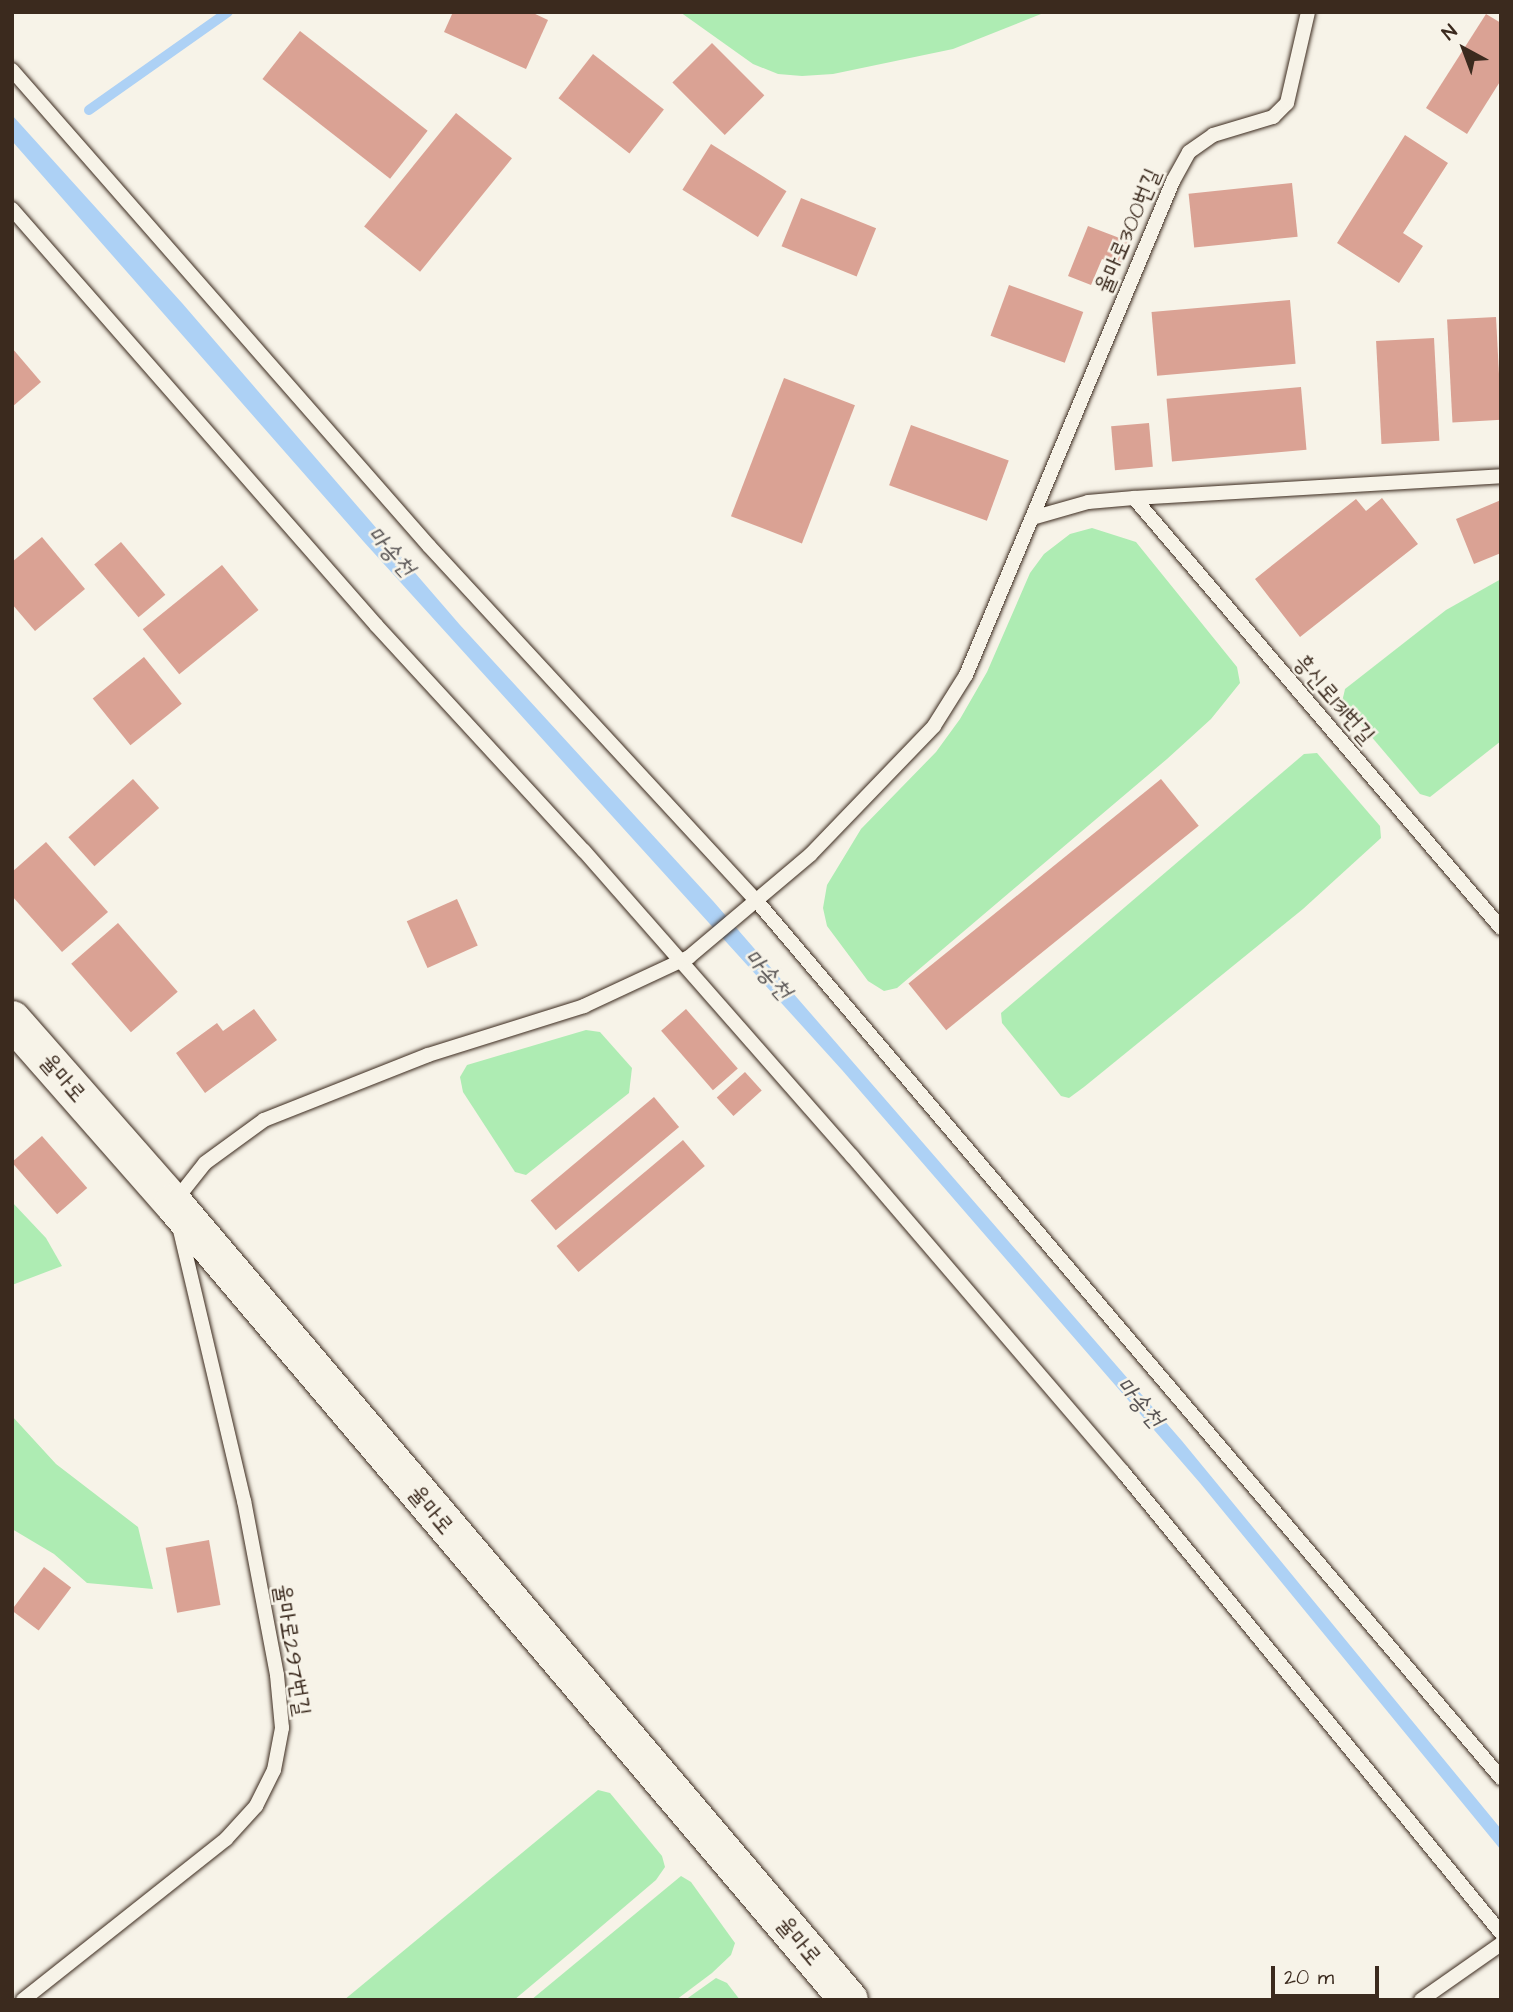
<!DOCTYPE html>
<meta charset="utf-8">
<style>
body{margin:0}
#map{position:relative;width:1513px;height:2012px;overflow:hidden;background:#f7f3e8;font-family:"Architects Daughter","Poor Story",sans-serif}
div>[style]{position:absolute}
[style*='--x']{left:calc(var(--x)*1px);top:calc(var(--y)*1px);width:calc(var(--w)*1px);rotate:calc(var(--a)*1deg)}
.green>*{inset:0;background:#aeecb3}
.water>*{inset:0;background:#add1f5}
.stream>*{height:10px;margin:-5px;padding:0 5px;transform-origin:5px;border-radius:5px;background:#add1f5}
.building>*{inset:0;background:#daa294;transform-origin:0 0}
.roads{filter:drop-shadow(0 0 2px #3b2a1e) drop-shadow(0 0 2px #3b2a1e)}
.lane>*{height:14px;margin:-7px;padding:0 7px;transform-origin:7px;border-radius:7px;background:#f7f3e8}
.secondary>*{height:38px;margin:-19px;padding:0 19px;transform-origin:19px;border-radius:19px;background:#f7f3e8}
span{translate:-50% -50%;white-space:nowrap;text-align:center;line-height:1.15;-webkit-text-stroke:5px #f7f3e8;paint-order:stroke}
.street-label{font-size:23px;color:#3b2a1e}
.water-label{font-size:24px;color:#585454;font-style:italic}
.frame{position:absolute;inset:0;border:14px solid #3b2a1e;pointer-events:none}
.north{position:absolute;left:1429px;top:14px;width:70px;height:70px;-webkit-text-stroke:5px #f7f3e8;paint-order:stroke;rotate:319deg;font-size:19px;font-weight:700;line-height:28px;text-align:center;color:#3b2a1e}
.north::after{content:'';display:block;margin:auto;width:24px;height:32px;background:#3b2a1e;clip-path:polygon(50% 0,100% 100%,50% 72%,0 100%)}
.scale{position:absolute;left:1271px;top:1966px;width:108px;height:32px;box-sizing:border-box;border:4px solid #3b2a1e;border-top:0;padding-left:9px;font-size:21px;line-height:24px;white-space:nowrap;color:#3b2a1e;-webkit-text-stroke:5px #f7f3e8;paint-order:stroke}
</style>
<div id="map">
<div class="green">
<div style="clip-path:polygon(680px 12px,1046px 12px,953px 49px,833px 74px,802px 76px,778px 74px,753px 64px)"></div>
<div style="clip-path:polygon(1092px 528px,1136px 542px,1237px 667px,1240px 683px,1211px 719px,1167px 759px,897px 988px,884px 991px,868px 981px,827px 926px,823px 908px,827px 885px,861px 829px,936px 752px,960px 719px,987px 672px,1030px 573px,1044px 554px,1070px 534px)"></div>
<div style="clip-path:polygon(1501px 579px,1501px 741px,1430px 797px,1420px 794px,1342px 702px,1345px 689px,1446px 610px)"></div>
<div style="clip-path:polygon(1317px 753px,1380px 826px,1381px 838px,1303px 909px,1084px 1087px,1069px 1098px,1061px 1096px,1002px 1023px,1001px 1013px,1304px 754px)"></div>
<div style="clip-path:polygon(586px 1030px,600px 1032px,632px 1068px,629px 1093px,526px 1175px,515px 1172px,463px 1092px,460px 1077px,467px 1065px)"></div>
<div style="clip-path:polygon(12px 1202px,46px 1238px,62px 1266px,12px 1285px)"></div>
<div style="clip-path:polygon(12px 1416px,56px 1464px,138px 1527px,153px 1589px,87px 1583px,54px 1554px,12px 1529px)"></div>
<div style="clip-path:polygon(598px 1790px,610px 1793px,662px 1856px,665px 1867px,656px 1880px,576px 1948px,514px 2000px,344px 2000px)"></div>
<div style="clip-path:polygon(681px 1876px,691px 1882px,735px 1943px,731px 1955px,712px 1973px,676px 2000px,531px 2000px)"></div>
<div style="clip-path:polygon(716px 1978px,727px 1983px,740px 2000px,685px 2000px)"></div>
</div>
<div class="water">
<div style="clip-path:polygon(12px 115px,182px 303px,460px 625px,713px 901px,1182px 1441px,1501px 1829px,1501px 1850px,1200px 1483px,842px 1070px,364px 542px,12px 141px)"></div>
</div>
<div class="stream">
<div style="--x:89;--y:110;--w:170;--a:-35.2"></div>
</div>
<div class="building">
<div style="clip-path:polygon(453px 12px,531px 12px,548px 20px,526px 69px,444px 32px)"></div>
<div style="clip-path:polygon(1486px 14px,1501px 23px,1501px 80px,1467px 134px,1426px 108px)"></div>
<div style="left:300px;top:31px;width:162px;height:61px;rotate:38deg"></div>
<div style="left:712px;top:43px;width:74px;height:56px;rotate:45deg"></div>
<div style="left:593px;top:54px;width:90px;height:56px;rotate:38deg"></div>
<div style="left:456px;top:113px;width:72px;height:146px;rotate:39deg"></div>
<div style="clip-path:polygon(1405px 135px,1448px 163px,1403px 233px,1423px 246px,1399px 283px,1337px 243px)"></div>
<div style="left:711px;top:144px;width:89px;height:54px;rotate:32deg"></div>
<div style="left:1292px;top:183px;width:54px;height:104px;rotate:84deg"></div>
<div style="left:801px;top:198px;width:81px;height:52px;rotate:22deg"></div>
<div style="clip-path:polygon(1088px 226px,1130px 242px,1120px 266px,1102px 259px,1091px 285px,1068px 276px)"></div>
<div style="left:1009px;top:285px;width:79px;height:54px;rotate:20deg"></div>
<div style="left:1290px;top:300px;width:64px;height:139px;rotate:85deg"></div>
<div style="left:1496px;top:317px;width:103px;height:49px;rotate:87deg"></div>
<div style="left:1434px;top:338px;width:103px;height:58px;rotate:87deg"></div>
<div style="clip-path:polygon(12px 348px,41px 382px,12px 407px)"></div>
<div style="left:784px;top:378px;width:76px;height:148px;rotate:21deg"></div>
<div style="left:1301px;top:387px;width:63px;height:135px;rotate:85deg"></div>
<div style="left:1149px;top:423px;width:44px;height:38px;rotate:85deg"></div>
<div style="left:911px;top:425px;width:104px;height:64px;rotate:20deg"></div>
<div style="clip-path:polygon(1382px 498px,1418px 544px,1300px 637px,1255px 579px,1356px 499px,1366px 511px)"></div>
<div style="clip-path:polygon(1501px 500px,1501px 553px,1474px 564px,1456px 519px)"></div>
<div style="clip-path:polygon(42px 537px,85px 589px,35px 631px,12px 604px,12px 562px)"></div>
<div style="left:121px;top:542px;width:69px;height:35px;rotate:50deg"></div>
<div style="left:222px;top:565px;width:58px;height:102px;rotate:51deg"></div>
<div style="left:144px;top:657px;width:60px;height:66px;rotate:51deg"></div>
<div style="left:133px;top:779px;width:39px;height:87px;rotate:48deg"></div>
<div style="left:1161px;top:779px;width:60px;height:325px;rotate:51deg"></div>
<div style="clip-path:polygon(46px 842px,108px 912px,62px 952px,12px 896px,12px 872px)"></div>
<div style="left:457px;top:899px;width:51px;height:55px;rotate:66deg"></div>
<div style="left:118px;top:923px;width:91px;height:62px;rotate:49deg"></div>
<div style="clip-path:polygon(254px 1009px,277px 1040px,205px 1093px,176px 1053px,217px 1023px,223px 1031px)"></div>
<div style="left:686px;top:1009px;width:79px;height:33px;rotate:49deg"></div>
<div style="left:745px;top:1072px;width:25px;height:38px;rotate:48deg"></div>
<div style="left:654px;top:1097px;width:39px;height:161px;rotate:50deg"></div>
<div style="left:42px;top:1136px;width:69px;height:40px;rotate:49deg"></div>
<div style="left:683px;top:1140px;width:34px;height:165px;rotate:50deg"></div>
<div style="left:209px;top:1540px;width:66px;height:44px;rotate:80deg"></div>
<div style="left:44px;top:1567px;width:34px;height:54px;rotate:37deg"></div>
</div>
<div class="roads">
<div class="lane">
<div style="--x:12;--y:70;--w:633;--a:48.78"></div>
<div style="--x:429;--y:546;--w:481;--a:47.3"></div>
<div style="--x:755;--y:899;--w:1153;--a:49.68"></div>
<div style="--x:12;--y:209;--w:553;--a:48.81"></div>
<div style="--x:376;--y:625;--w:307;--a:47.4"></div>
<div style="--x:584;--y:851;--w:406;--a:48.7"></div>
<div style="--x:852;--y:1156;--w:416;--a:49.4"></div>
<div style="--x:1123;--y:1472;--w:596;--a:50.65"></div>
<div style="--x:1134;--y:498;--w:565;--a:49.52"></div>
<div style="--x:1032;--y:518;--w:58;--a:-15.9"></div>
<div style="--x:1088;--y:502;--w:46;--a:-5"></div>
<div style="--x:1134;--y:498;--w:368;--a:-3.4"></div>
<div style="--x:175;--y:1201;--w:48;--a:-51.7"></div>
<div style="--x:205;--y:1163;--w:73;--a:-36.1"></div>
<div style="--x:264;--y:1120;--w:176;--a:-21.6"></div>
<div style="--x:428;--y:1055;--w:164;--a:-17.4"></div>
<div style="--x:584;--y:1006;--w:116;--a:-25"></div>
<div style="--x:689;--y:957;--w:158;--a:-40.1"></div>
<div style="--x:810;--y:855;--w:179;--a:-46.1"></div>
<div style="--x:934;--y:726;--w:60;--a:-57.9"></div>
<div style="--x:966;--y:675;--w:536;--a:-67.26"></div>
<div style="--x:1173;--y:181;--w:33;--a:-61"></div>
<div style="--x:1189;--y:152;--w:29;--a:-35"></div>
<div style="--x:1213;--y:135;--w:63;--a:-16.7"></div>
<div style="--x:1273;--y:117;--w:20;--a:-45"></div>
<div style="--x:1287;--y:103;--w:93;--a:-77"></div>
<div style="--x:23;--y:2000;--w:259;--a:-38.4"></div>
<div style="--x:226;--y:1839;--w:45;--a:-47.7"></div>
<div style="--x:256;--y:1806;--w:40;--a:-63.4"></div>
<div style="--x:274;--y:1770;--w:43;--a:-79.2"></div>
<div style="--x:282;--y:1728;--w:53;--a:-95.4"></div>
<div style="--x:277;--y:1675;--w:177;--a:-100.7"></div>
<div style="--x:244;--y:1501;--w:282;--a:-103.3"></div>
<div style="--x:1421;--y:2000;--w:98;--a:-35"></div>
</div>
<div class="secondary">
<div style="--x:12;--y:1020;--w:244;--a:48.7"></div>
<div style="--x:173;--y:1203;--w:1045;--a:49.7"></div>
</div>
</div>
<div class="street-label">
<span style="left:1128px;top:231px;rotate:-67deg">율마로300번길</span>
<span style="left:1334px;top:699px;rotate:49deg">흥신로131번길</span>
<span style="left:63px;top:1078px;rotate:49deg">율마로</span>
<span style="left:431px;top:1510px;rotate:50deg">율마로</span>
<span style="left:292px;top:1650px;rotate:81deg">율마로297번길</span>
<span style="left:799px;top:1941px;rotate:50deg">율마로</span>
</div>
<div class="water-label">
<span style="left:390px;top:552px;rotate:48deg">마송천</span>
<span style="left:767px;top:975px;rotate:48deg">마송천</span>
<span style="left:1139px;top:1403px;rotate:49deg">마송천</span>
</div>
<div class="frame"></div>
<div class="north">N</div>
<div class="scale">20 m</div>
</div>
